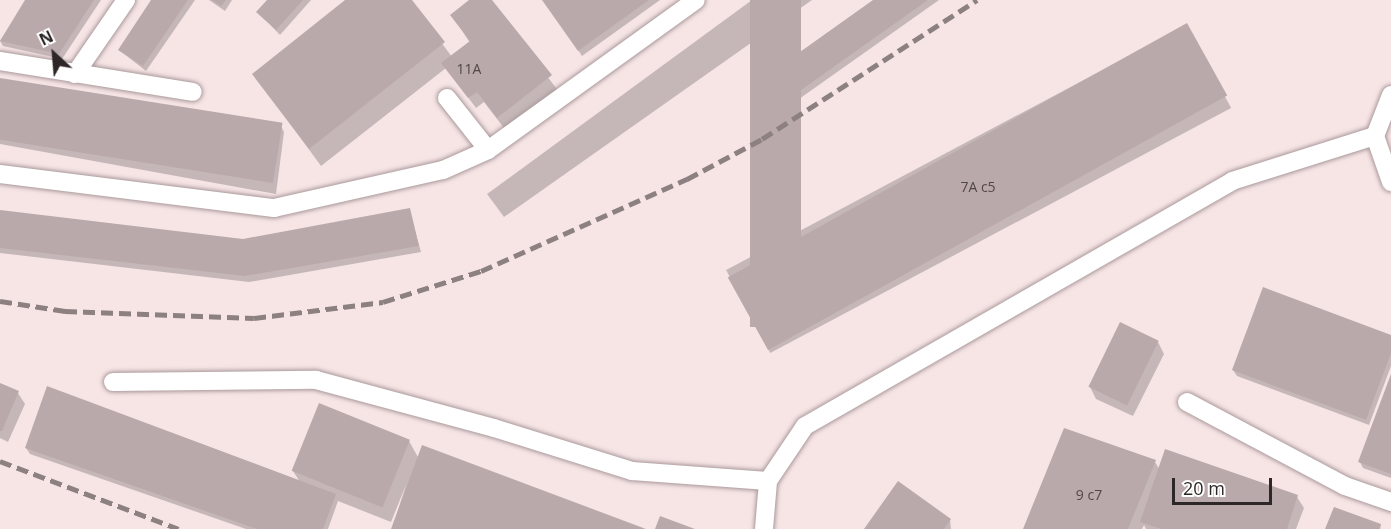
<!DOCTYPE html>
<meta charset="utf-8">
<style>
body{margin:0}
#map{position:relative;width:1391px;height:529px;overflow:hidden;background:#f7e5e6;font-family:"Open Sans",sans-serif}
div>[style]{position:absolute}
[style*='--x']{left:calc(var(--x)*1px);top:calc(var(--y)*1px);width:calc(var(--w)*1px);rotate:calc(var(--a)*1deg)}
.shadow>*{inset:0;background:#0003;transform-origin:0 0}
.building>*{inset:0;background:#baa9aa;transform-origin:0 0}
.roads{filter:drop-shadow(0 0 2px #aa999b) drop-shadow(0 0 2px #aa999b)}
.lane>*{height:18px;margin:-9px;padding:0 9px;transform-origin:9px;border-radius:9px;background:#fff}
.rail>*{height:4.5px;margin-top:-2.25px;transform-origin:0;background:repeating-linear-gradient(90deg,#8c8081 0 12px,transparent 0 18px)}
span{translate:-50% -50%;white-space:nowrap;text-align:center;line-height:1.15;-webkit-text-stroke:4.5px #fff;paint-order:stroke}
.number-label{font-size:14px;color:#514848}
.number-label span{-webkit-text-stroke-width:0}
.north{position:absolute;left:24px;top:24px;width:60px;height:60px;-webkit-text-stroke:4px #fff;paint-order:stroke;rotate:334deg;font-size:16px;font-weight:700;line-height:24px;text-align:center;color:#2e2728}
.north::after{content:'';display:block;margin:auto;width:21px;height:27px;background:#2e2728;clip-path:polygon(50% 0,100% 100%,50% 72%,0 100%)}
.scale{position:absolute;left:1172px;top:478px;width:100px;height:27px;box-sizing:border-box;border:3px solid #2e2728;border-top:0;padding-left:8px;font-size:18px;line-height:21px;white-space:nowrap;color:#2e2728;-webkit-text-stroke:4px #fff;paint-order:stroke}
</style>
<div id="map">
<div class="shadow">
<div style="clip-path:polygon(27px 0,101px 0,62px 59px,3px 46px,0 41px)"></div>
<div style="clip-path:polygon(153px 0,195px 0,146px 71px,119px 50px)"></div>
<div style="clip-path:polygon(209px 0,232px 0,225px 11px)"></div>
<div style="clip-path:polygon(269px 0,311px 0,280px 35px,258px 12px)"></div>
<div style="clip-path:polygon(348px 0,410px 0,452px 57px,470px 43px,452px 15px,471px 0,490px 0,559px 92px,507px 132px,484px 102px,476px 108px,446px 68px,321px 166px,254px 74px)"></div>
<div style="clip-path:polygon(545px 0,660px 0,582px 56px)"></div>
<div style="clip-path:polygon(752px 0,812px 0,504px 217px,487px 194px)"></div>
<div style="clip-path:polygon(876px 0,939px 0,792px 104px,774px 80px)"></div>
<div style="left:1187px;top:25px;width:94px;height:522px;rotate:62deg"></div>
<div style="clip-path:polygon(0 79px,281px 126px,284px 132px,276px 194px,0 144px)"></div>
<div style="clip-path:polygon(409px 209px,421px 252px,249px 282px,0 253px,0 211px,243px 240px)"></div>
<div style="clip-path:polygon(1391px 336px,1391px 366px,1369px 425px,1237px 376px,1233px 370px)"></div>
<div style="clip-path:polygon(1158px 342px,1164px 354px,1133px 416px,1096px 399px,1090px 387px)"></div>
<div style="clip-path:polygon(1391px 377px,1391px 478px,1363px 468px,1360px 462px)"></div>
<div style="clip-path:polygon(0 385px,18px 393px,25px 404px,8px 442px,0 438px)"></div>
<div style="clip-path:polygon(409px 441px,419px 459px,643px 529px,392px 529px,406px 485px,391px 522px,338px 501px,328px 529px,246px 529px,30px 454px,26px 448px,300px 482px,293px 471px)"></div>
<div style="clip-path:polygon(1155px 462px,1160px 470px,1297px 497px,1304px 508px,1296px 529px,1146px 529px,1144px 525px,1142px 529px,1025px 529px)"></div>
<div style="clip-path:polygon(950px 520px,951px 529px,865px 529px)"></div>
</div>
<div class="building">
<div style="clip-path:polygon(25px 0,94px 0,59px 54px,0 41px)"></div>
<div style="clip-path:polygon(151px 0,188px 0,143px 66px,118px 50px)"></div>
<div style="clip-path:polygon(212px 0,226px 0,221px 6px)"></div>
<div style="clip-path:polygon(267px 0,303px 0,276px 30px,256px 12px)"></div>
<div style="clip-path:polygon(345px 0,412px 0,445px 42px,309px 149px,252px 74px)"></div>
<div style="clip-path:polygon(469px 0,492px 0,552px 75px,497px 118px,477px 92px,468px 98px,441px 63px,470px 41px,450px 15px)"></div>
<div style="clip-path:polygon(542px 0,649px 0,578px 51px)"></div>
<div style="left:750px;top:0;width:51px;height:327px"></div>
<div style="clip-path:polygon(873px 0,928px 0,787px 100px,769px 74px)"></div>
<div style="left:1187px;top:23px;width:83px;height:525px;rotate:61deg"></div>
<div style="left:0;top:78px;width:286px;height:61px;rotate:9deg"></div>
<div style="clip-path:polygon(410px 208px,419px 246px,245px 276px,0 248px,0 210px,243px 239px)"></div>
<div style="clip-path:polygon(1263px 287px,1391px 335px,1391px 353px,1366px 420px,1232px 370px)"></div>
<div style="left:1120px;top:322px;width:43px;height:72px;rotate:26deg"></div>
<div style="clip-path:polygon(1391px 374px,1391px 474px,1358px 462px)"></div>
<div style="clip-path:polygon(0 383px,19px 391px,2px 431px,0 431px)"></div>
<div style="clip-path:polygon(47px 386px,336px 494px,323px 529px,257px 529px,25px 448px)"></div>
<div style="left:319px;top:403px;width:98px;height:73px;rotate:22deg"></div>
<div style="clip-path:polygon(1064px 428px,1156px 460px,1128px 529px,1023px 529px)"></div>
<div style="clip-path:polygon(422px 445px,646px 529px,391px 529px)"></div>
<div style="clip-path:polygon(1165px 449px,1298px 495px,1287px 529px,1161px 529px,1140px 522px)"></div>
<div style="clip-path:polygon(898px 481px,951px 519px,944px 529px,864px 529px)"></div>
<div style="clip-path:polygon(1334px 507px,1381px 524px,1380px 529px,1325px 529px)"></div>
<div style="clip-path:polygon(660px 516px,695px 529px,655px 529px)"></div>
</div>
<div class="roads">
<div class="lane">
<div style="--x:0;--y:61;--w:195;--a:9.1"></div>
<div style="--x:75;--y:74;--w:90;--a:-55.4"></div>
<div style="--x:447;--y:98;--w:66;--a:51.7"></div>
<div style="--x:488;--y:150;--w:256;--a:-35.8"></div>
<div style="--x:1375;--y:136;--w:49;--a:70.8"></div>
<div style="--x:0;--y:174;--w:276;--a:7.1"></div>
<div style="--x:274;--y:208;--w:173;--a:-12.7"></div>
<div style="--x:443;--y:170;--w:49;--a:-24"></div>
<div style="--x:113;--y:382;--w:203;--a:-0.6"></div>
<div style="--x:316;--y:380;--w:184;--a:15.1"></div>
<div style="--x:494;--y:428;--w:145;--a:17.3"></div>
<div style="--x:632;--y:471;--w:136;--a:4.2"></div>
<div style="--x:768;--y:481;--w:66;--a:-56.1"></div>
<div style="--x:805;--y:426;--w:492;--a:-29.8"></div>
<div style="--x:1232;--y:181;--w:150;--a:-17.5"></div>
<div style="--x:1375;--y:136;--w:44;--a:-68.7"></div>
<div style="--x:1187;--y:402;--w:179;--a:28"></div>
<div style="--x:1345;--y:486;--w:49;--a:19.2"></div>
<div style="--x:764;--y:529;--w:48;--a:-85.2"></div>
</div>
</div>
<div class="rail">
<div style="--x:0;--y:301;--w:66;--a:8.7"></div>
<div style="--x:65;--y:311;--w:189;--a:2.1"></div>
<div style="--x:254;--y:318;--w:130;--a:-7.1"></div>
<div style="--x:383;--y:302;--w:103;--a:-17.6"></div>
<div style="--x:481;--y:271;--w:226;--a:-24.1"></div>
<div style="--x:687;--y:179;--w:85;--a:-28.1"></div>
<div style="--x:762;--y:139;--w:256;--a:-32.9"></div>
<div style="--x:0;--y:461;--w:191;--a:20.8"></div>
</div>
<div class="number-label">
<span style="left:469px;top:69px">11А</span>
<span style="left:978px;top:187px">7А с5</span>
<span style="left:1089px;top:495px">9 с7</span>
</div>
<div class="north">N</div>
<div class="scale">20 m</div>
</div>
